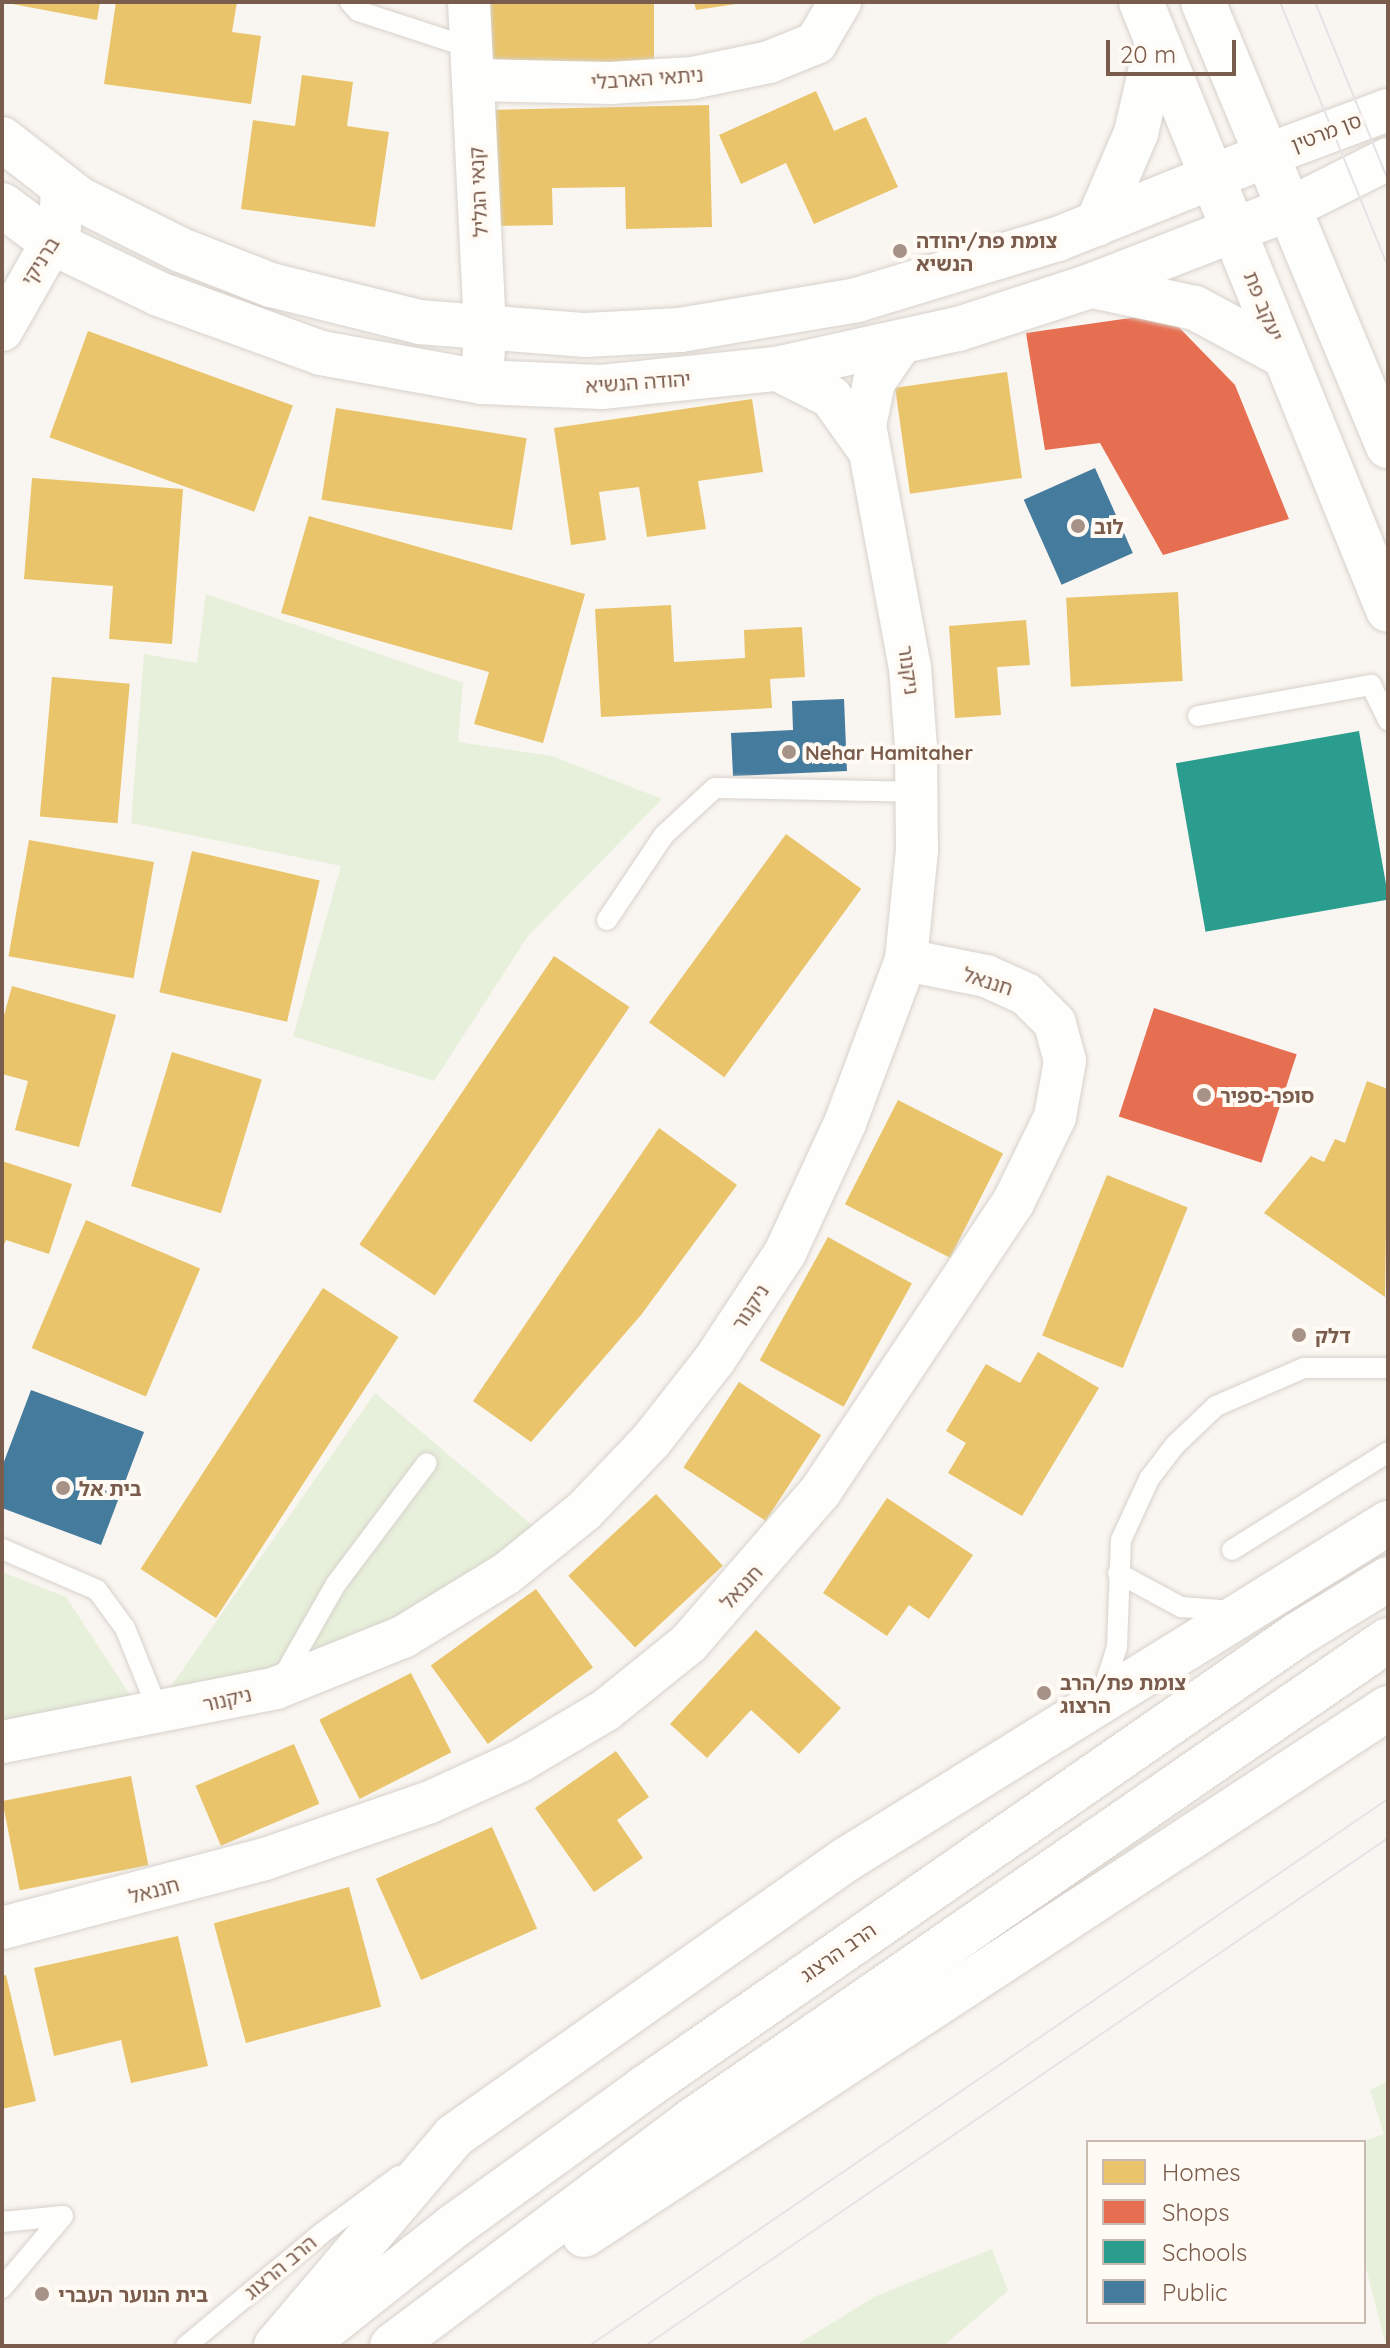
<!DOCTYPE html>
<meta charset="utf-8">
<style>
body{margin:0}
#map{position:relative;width:1390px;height:2348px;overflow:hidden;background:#f9f5f0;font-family:Quicksand,"Noto Sans Hebrew",sans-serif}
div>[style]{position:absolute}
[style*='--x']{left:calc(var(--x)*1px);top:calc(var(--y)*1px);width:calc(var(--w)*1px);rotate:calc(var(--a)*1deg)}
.green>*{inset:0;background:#e7f0db}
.homes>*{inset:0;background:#e9c46a;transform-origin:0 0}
.shops>*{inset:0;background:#e76f51;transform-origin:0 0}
.schools>*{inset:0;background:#2a9d8f;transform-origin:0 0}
.public>*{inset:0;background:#457b9d;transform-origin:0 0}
.roads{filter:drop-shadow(0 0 2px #d7d1cb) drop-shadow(0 0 2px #d7d1cb)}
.lane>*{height:20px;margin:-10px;padding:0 10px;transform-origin:10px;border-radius:10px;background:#fefefd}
.street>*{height:42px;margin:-21px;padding:0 21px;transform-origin:21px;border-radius:21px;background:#fefefd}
.secondary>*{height:44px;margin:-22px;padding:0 22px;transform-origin:22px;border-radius:22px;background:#fefefd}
.tram>*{height:2px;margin:-1px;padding:0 1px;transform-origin:1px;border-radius:1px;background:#e6e3e7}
.dots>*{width:22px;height:22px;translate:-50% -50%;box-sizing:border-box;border:4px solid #fffaf3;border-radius:50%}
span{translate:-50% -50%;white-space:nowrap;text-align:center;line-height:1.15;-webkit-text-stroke:8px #fffaf3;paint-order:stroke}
.street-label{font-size:20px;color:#7a5c4d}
.poi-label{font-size:20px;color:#7a5c4d;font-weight:700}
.left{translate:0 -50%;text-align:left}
.frame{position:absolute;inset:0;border:4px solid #7a5c4d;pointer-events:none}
.legend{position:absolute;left:1086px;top:2140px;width:280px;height:184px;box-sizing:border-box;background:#fffaf3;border:2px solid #cabbb1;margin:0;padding:10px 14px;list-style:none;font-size:24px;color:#7a5c4d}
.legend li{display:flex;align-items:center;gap:16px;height:40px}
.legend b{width:40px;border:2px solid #cabbb1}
.scale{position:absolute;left:1106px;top:40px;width:130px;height:36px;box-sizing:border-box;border:4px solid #7a5c4d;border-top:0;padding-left:10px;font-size:24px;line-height:28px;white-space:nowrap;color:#7a5c4d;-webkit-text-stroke:6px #fffaf3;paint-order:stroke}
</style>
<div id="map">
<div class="green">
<div style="clip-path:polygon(206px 594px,463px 683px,458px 742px,552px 756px,662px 799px,528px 936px,434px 1081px,293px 1036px,341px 866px,131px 823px,144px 654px,197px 663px)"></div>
<div style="clip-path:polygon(375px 1393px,537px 1529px,426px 1607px,268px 1674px,163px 1698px)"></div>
<div style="clip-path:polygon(2px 1572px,66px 1597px,138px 1707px,2px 1729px)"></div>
<div style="clip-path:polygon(1388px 2081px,1388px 2346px,1386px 2346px,1364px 2260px,1362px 2142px,1384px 2134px,1370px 2090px)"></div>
<div style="clip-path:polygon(992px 2249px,1008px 2291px,943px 2346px,795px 2346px,874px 2297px)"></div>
</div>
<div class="homes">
<div style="clip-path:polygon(2px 2px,100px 2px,97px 20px)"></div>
<div style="clip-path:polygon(116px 2px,237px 2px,232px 32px,261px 36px,251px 104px,104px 84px)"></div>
<div style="left:486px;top:2px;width:168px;height:64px"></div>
<div style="clip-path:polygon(694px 2px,736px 2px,736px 4px,696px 10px)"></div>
<div style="clip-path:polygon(302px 75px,353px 82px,347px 126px,389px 132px,375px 227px,241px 209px,253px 120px,295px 126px)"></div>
<div style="clip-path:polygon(816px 91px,834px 131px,866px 117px,898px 187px,814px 224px,786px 163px,741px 184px,719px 135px)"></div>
<div style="clip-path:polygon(709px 105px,712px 227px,626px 229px,625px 187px,552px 188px,553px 225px,493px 226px,491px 110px)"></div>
<div style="left:88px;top:331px;width:218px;height:113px;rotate:20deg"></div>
<div style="left:1007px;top:372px;width:107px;height:113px;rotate:82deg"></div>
<div style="clip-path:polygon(752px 399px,763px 472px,698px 481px,706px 529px,647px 537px,639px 487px,599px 492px,606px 540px,571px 545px,554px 428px)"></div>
<div style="left:336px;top:408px;width:193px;height:93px;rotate:9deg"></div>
<div style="clip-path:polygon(32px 478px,183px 489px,172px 644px,109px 639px,113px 586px,24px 579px)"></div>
<div style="clip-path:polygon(309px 516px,585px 594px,543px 743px,474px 724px,489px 672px,281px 613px)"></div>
<div style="left:1178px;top:592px;width:89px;height:112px;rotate:87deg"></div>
<div style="clip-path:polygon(671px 605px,674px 662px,745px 658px,744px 630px,802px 627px,805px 677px,770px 679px,772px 708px,601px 717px,595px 609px)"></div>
<div style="clip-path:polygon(1026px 620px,1030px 665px,997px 667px,1001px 715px,955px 718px,949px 626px)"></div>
<div style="left:52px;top:677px;width:78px;height:140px;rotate:5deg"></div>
<div style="left:786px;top:834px;width:93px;height:233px;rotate:36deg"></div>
<div style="left:29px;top:840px;width:127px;height:118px;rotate:10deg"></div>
<div style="left:192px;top:851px;width:131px;height:145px;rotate:13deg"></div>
<div style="left:554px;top:956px;width:91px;height:348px;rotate:34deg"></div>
<div style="clip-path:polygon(12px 986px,116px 1015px,79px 1147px,15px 1130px,28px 1081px,2px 1074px,2px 1023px)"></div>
<div style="left:172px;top:1052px;width:94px;height:140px;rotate:17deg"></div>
<div style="clip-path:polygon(1367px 1081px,1388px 1089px,1385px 1297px,1264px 1213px,1311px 1156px,1324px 1162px,1335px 1139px,1345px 1143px)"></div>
<div style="left:898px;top:1100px;width:118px;height:117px;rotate:27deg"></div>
<div style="clip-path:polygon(659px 1128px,737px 1185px,641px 1315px,531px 1442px,473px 1401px)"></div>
<div style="clip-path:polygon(2px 1161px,72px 1184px,49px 1254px,6px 1240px,2px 1249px)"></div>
<div style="left:1107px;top:1175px;width:87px;height:173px;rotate:22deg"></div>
<div style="left:86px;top:1220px;width:124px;height:139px;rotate:23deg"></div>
<div style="left:828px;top:1237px;width:96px;height:141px;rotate:29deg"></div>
<div style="left:323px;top:1288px;width:90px;height:335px;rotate:33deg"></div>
<div style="clip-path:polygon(1038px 1352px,1099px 1388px,1022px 1516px,948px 1473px,966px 1443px,946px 1431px,986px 1364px,1020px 1383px)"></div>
<div style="left:739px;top:1382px;width:98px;height:102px;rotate:33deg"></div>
<div style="left:656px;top:1494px;width:98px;height:120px;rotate:47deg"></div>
<div style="clip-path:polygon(887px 1498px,973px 1555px,929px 1619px,909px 1605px,887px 1636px,823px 1593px)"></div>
<div style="left:536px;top:1589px;width:97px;height:130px;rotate:54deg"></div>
<div style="clip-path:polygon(756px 1630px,841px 1708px,799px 1754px,751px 1710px,707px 1758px,670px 1724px)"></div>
<div style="left:411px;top:1673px;width:89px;height:103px;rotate:63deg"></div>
<div style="left:294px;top:1744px;width:65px;height:107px;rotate:67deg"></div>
<div style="clip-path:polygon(616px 1751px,649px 1797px,617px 1820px,643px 1858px,594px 1892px,535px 1808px)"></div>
<div style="left:131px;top:1776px;width:91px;height:131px;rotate:79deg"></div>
<div style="left:492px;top:1827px;width:111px;height:127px;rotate:66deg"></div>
<div style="left:349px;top:1887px;width:124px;height:140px;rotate:75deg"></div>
<div style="clip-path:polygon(178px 1936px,208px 2066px,131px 2083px,121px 2040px,54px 2056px,34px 1968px)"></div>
<div style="clip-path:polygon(6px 1975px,36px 2101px,2px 2109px,2px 1976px)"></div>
</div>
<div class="shops">
<div style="clip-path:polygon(1165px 313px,1235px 385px,1289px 519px,1163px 555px,1100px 443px,1045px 450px,1026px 333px)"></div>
<div style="left:1154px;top:1008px;width:150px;height:114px;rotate:18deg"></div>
</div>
<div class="schools">
<div style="left:1359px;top:731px;width:171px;height:186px;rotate:80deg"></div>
</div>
<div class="public">
<div style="left:1095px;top:468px;width:93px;height:78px;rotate:66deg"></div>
<div style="clip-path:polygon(844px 699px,847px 771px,733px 776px,731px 733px,793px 730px,792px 701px)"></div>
<div style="clip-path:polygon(31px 1390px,144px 1432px,101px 1545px,2px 1508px,2px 1467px)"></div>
</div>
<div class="roads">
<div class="lane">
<div style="--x:350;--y:2;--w:12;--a:48"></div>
<div style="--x:358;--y:11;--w:119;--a:18.1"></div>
<div style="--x:1198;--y:716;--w:176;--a:-10.2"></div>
<div style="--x:1371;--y:685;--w:39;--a:64"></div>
<div style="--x:607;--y:920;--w:102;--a:-56.2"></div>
<div style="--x:664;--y:835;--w:69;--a:-42.7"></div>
<div style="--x:715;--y:788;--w:202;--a:1.1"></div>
<div style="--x:2;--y:1549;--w:103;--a:23.3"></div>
<div style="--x:97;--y:1590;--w:47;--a:53.6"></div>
<div style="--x:125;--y:1628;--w:94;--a:68.1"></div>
<div style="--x:1232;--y:1550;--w:184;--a:-32.1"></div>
<div style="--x:1118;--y:1573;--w:72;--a:28.4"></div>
<div style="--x:1181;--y:1607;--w:52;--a:4.4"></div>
<div style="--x:280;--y:1682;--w:113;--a:-60.3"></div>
<div style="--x:336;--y:1584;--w:151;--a:-53.1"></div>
<div style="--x:1102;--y:1694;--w:49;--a:-72.3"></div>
<div style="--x:1117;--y:1647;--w:107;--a:-87.9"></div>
<div style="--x:1121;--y:1540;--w:67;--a:-65.3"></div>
<div style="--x:1149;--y:1479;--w:43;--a:-52.6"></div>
<div style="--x:1175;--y:1445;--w:57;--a:-43.6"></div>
<div style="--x:1216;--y:1406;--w:96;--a:-23.4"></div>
<div style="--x:1304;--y:1368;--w:84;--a:0"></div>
<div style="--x:2;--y:2222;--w:61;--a:-5.6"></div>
<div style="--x:63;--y:2216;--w:94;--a:130.3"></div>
<div style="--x:186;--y:2346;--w:177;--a:-39.7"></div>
<div style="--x:322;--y:2233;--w:96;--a:-36.5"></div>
</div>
<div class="street">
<div style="--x:469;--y:2;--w:329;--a:87.2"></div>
<div style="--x:485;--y:331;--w:51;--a:93.4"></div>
<div style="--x:473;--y:80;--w:137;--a:1.3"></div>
<div style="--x:610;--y:83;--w:82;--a:-3.5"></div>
<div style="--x:692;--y:78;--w:79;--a:-11.7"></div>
<div style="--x:769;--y:62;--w:51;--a:-22"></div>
<div style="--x:816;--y:43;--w:48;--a:-59.7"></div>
<div style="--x:1264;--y:156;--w:132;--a:-20.4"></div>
<div style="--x:1286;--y:210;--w:114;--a:-26.6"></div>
<div style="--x:2;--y:330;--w:117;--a:-60.4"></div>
<div style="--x:60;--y:228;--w:40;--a:-87.1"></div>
<div style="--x:776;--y:369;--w:62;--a:27"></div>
<div style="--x:831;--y:397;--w:59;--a:54.7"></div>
<div style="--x:2;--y:1742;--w:279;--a:-11.1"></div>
<div style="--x:276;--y:1688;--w:137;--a:-21.9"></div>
<div style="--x:403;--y:1637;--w:121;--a:-31.5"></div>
<div style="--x:506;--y:1574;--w:100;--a:-38.9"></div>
<div style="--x:584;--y:1511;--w:95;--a:-46.3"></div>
<div style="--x:650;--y:1442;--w:105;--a:-51.9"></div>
<div style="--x:715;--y:1359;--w:127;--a:-56.6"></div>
<div style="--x:785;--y:1253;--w:143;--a:-65.2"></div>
<div style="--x:845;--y:1123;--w:174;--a:-69.5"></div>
<div style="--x:906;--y:960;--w:111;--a:-84.3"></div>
<div style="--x:917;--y:850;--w:103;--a:-90.6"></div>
<div style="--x:916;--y:747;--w:79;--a:-94.3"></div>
<div style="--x:910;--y:668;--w:246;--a:-100.5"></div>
<div style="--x:865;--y:426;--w:45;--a:-78.4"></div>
<div style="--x:874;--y:382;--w:47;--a:-55.3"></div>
<div style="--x:2;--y:1928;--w:269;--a:-14.7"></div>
<div style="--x:262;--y:1860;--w:176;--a:-19"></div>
<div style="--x:428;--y:1803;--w:101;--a:-24.5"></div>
<div style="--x:520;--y:1761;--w:100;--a:-30.7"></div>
<div style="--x:606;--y:1710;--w:107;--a:-38.9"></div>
<div style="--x:689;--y:1643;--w:200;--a:-49.1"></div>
<div style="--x:820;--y:1492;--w:348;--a:-56.3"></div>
<div style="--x:1013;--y:1203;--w:96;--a:-64"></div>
<div style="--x:1055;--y:1117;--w:57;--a:-79.9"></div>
<div style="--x:1065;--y:1061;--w:39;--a:-105"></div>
<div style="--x:1055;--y:1023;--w:41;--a:-135"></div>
<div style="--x:1026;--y:994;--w:44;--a:-155.8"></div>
<div style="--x:986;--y:976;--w:82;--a:-168.7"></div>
</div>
<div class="secondary">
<div style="--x:1141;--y:2;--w:656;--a:67.89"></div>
<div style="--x:1203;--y:2;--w:481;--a:67.4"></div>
<div style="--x:2;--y:139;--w:98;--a:37.9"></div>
<div style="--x:79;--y:199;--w:114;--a:26.6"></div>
<div style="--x:181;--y:250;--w:97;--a:21.3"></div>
<div style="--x:271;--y:285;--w:153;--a:14"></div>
<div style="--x:419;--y:322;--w:167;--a:4.5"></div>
<div style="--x:585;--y:335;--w:95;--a:-3"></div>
<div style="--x:680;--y:330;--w:180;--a:-9.6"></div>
<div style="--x:857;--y:300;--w:210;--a:-16.9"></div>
<div style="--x:1058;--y:239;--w:222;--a:-21.9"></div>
<div style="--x:2;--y:205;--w:64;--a:36.7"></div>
<div style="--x:53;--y:243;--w:118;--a:25.7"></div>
<div style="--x:159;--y:294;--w:172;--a:20"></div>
<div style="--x:321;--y:353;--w:164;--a:10.2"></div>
<div style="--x:482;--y:382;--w:119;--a:2.4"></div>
<div style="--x:601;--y:387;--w:176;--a:-5.9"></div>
<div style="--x:776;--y:369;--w:186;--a:-12.4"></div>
<div style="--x:958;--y:329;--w:139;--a:-18"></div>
<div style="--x:1090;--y:286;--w:210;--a:-21.2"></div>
<div style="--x:1097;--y:224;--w:99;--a:-66.8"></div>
<div style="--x:1136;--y:133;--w:93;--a:-77"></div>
<div style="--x:1093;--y:286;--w:104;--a:12.2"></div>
<div style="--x:1195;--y:308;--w:101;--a:28.3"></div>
<div style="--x:584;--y:2235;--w:961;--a:-33.24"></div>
<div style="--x:276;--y:2346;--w:275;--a:-49.7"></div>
<div style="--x:454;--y:2136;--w:481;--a:-35.2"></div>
<div style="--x:847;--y:1859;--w:637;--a:-31.84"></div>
<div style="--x:303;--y:2346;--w:193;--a:-38.5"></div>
<div style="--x:454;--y:2226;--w:233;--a:-35.9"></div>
<div style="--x:643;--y:2089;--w:796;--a:-34.77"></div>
<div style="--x:1297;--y:1635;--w:107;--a:-31.6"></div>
<div style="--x:392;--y:2346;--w:373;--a:-36.9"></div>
<div style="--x:690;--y:2122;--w:848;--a:-34.63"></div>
</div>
</div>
<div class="tram">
<div style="--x:1280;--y:2;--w:285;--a:67.8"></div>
<div style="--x:1315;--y:2;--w:192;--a:67.7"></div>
<div style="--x:589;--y:2346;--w:968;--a:-34.4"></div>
<div style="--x:645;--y:2346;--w:900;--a:-34.36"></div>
</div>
<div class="dots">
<div style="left:900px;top:251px;background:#a69286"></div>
<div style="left:1078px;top:526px;background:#a69286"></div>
<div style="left:789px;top:752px;background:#a69286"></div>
<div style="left:1204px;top:1095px;background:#a69286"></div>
<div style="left:1299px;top:1335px;background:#a69286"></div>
<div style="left:63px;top:1488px;background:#a69286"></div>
<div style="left:1044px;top:1693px;background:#a69286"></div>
<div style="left:42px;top:2294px;background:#a69286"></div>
</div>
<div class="street-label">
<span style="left:647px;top:78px;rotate:-4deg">ניתאי הארבלי</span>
<span style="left:1326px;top:132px;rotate:-21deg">סן מרטין</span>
<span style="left:478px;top:192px;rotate:-93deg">קנאי הגליל</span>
<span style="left:40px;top:261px;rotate:-58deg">ברניקי</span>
<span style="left:1264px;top:306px;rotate:68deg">יעקב פת</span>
<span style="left:638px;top:382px;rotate:-4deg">יהודה הנשיא</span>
<span style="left:909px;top:670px;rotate:82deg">ניקנור</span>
<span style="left:988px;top:981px;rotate:18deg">חננאל</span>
<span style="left:750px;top:1307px;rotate:-57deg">ניקנור</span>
<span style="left:741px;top:1587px;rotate:-47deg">חננאל</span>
<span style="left:227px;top:1699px;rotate:-13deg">ניקנור</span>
<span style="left:154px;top:1890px;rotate:-15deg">חננאל</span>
<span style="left:838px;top:1952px;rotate:-35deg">הרב הרצוג</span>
<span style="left:280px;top:2267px;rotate:-40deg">הרב הרצוג</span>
</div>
<div class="poi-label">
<span class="left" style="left:916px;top:252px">צומת פת/יהודה<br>הנשיא</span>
<span class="left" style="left:1094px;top:526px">לוב</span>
<span class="left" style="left:805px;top:752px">Nehar Hamitaher</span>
<span class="left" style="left:1220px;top:1095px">סופר-ספיר</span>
<span class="left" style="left:1315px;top:1335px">דלק</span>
<span class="left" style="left:79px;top:1488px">בית אל</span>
<span class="left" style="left:1060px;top:1694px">צומת פת/הרב<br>הרצוג</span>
<span class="left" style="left:58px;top:2294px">בית הנוער העברי</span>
</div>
<div class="frame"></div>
<ul class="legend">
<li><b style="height:22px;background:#e9c46a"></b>Homes</li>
<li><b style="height:22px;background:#e76f51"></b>Shops</li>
<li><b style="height:22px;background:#2a9d8f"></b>Schools</li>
<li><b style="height:22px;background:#457b9d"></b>Public</li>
</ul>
<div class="scale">20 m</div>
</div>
